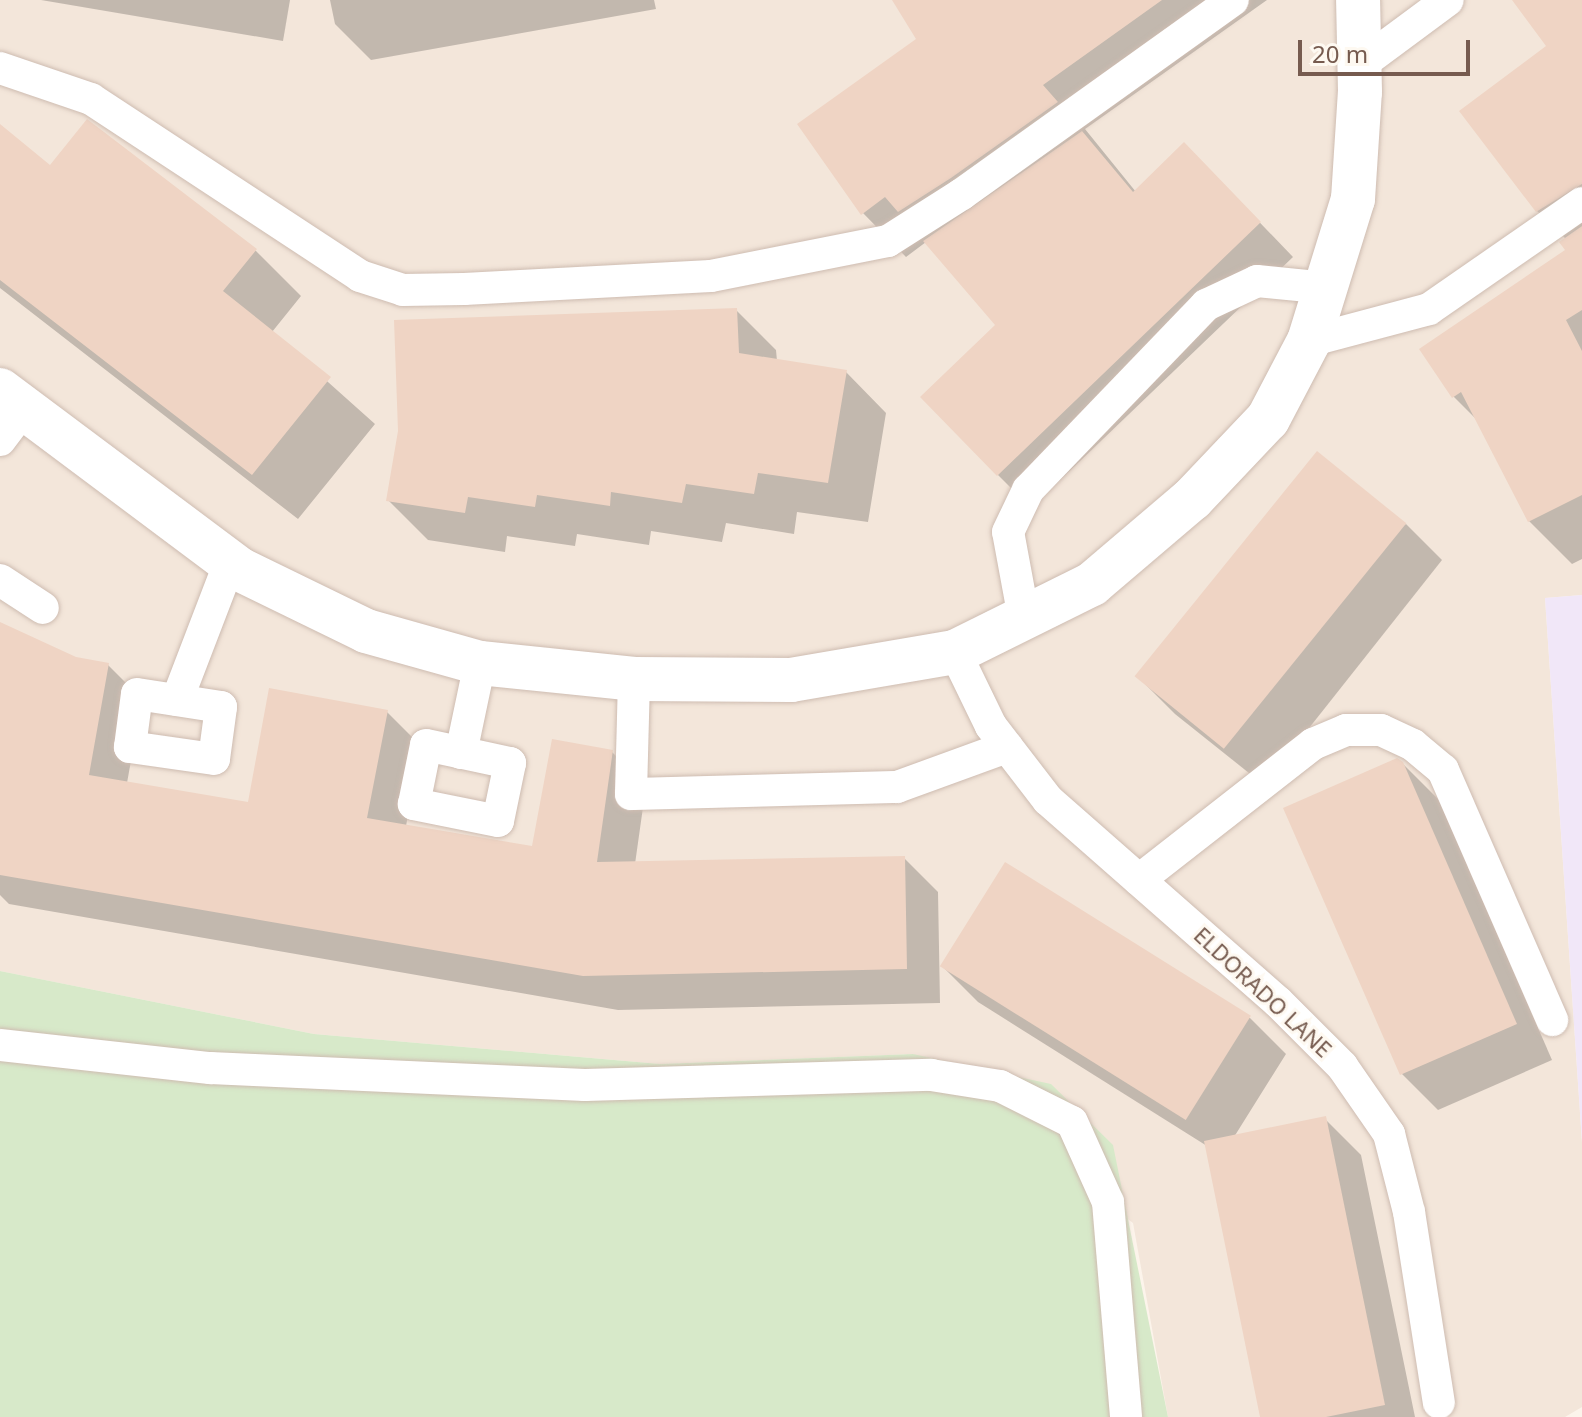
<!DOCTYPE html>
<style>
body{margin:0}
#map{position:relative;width:1582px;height:1417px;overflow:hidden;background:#fcf4eb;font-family:"Noto Sans",sans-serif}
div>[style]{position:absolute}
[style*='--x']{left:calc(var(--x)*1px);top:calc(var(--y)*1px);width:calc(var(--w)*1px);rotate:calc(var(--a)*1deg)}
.residential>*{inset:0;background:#f3e6da}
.education>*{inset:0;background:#f1e7f8}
.green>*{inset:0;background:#d7e9c9}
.shadow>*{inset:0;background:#0003}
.building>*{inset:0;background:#efd4c4;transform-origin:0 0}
.roads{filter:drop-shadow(0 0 2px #cebcb1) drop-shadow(0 0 2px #cebcb1)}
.service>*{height:32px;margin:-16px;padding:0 16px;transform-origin:16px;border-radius:16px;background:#fff}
.minor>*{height:44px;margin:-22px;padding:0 22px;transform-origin:22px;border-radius:22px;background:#fff}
span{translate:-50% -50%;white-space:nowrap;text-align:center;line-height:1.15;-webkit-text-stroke:6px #fef9f1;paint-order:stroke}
.street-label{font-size:22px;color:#765b4f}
.scale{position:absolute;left:1298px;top:40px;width:172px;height:36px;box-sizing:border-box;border:4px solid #765b4f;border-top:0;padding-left:10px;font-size:24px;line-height:28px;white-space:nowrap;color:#765b4f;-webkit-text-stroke:6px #fef9f1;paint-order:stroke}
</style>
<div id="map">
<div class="residential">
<div style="clip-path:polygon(0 0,1582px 0,1582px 595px,1545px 598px,1582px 1142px,1582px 1407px,1565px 1417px,1168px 1417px,1133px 1223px,913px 1054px,660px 1064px,314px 1034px,0 971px)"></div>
</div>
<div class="education">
<div style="clip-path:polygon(1582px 595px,1582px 1142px,1545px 598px)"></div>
</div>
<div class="green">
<div style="clip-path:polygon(0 971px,314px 1034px,660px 1064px,913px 1054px,1051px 1084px,1113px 1145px,1168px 1417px,0 1417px)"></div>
</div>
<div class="shadow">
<div style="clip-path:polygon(41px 0,290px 0,283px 41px)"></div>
<div style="clip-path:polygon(330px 0,654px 0,656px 9px,371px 60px,335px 24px)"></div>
<div style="clip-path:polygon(894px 0,1267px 0,1085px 129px,1136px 192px,1217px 178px,1293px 257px,1031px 508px,998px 475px,997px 325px,926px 242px,906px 257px,863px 213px,919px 40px)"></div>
<div style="clip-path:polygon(1515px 0,1582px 0,1582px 559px,1572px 564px,1529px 521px,1478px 421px,1453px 396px,1568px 251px,1566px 239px,1537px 211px,1549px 46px)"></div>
<div style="clip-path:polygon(87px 122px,256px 251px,301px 296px,272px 332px,375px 424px,298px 519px,0 288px,0 127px,50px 167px)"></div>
<div style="clip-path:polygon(736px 310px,776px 350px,777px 361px,846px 372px,886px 413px,868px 522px,797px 512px,794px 534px,726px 523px,722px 542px,651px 531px,649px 545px,577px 534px,575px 546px,507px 536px,505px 552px,428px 540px,388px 500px)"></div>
<div style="clip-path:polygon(1406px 524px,1442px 560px,1264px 785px,1175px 714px,1139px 678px)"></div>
<div style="clip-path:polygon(0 624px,75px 659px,108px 665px,142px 699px,127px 783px,249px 804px,387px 712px,421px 746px,406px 826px,534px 848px,612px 752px,646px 786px,635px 864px,904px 858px,938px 892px,940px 1003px,618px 1010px,9px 904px,0 895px)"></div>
<div style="clip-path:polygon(1402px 763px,1439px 800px,1552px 1060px,1438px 1110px,1402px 1074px)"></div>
<div style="clip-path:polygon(942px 966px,1250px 1018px,1286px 1054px,1234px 1137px,1325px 1119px,1361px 1155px,1415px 1417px,1262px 1417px,1207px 1146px,978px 1002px)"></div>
</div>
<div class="building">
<div style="clip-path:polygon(892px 0,1162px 0,1043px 85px,1058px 102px,951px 178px,898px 212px,885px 197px,861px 215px,797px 124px,916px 39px)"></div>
<div style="clip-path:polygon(1512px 0,1582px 0,1582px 184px,1536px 212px,1459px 111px,1546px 46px)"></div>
<div style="clip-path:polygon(87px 119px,257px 249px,223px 291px,331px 377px,252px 475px,0 280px,0 124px,50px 165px)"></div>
<div style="clip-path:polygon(1082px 131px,1133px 192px,1184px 142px,1261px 222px,997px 476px,920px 397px,995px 325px,923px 241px)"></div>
<div style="clip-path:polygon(1582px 226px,1582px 310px,1566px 320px,1582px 351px,1582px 495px,1528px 522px,1461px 392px,1452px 398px,1419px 349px,1565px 250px,1559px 242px)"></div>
<div style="clip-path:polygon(737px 308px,739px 353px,847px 370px,828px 483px,758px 473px,754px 494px,686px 484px,682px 503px,611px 492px,610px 506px,537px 495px,535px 507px,468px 497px,465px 513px,386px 501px,398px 431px,394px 320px)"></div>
<div style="left:1317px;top:451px;width:115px;height:290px;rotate:39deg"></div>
<div style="clip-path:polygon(0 622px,76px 657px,109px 663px,89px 775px,248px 802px,269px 688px,388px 710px,367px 818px,532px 846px,552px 739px,613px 750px,597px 862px,905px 856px,907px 969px,583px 976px,0 875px)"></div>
<div style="clip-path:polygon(1397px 758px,1403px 762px,1517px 1024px,1400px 1075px,1283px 808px)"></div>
<div style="left:1005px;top:862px;width:290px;height:123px;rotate:32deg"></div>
<div style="clip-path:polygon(1326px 1116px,1385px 1405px,1326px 1417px,1260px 1417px,1204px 1141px)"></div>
</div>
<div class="roads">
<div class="service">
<div style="--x:1360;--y:65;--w:109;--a:-36.5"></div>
<div style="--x:0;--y:68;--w:96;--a:18.8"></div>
<div style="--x:91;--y:99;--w:322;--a:33.3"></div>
<div style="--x:360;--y:276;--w:45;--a:18"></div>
<div style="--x:403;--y:290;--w:61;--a:-0.9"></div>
<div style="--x:464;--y:289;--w:247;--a:-3"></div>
<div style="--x:711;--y:276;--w:180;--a:-11.2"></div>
<div style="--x:888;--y:241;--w:88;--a:-32.4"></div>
<div style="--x:962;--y:194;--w:333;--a:-35.6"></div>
<div style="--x:1309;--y:341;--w:124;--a:-14.9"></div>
<div style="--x:1429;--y:309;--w:186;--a:-34.7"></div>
<div style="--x:0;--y:440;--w:40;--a:-53"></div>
<div style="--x:0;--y:580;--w:51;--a:33.1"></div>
<div style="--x:1024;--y:618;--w:87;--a:-100.5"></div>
<div style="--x:1008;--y:532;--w:47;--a:-64.5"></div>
<div style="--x:1028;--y:490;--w:257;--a:-46.1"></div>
<div style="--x:1206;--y:305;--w:56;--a:-25.2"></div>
<div style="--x:1257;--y:281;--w:70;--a:5.7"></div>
<div style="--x:955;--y:652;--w:82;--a:64.1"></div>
<div style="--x:991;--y:726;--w:93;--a:52.4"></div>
<div style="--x:1048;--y:800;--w:306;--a:41.3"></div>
<div style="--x:1278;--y:1002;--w:91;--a:45"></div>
<div style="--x:1342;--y:1066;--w:83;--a:55.3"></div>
<div style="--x:1389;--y:1134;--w:81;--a:75.6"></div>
<div style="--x:1409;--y:1212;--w:193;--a:81.1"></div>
<div style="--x:634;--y:679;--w:115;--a:91.5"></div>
<div style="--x:631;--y:794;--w:266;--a:-1.5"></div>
<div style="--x:897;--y:787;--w:117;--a:-20"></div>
<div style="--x:137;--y:694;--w:85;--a:8.8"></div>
<div style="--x:221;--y:707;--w:52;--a:97.7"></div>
<div style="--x:214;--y:759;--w:85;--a:-171.9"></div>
<div style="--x:130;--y:747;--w:53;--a:-82.5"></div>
<div style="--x:177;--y:700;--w:148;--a:-69"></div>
<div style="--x:426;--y:745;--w:86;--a:12.1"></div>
<div style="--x:510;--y:763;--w:59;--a:101.7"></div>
<div style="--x:498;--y:821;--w:86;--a:-168.6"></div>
<div style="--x:414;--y:804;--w:60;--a:-78.5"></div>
<div style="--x:461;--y:753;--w:92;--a:-78.1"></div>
<div style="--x:1139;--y:880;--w:221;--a:-38"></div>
<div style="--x:1313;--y:744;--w:36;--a:-23"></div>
<div style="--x:1346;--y:730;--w:35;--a:0"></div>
<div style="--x:1381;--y:730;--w:35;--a:25"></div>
<div style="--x:1413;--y:745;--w:39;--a:40"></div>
<div style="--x:1443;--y:770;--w:273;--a:66.4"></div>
<div style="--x:0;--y:1045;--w:211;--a:6.3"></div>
<div style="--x:210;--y:1068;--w:375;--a:2.6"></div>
<div style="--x:585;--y:1085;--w:346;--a:-1.7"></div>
<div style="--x:931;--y:1075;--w:70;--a:9.1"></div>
<div style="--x:1000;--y:1086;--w:80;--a:26.6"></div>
<div style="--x:1072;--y:1122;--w:88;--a:65.8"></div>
<div style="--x:1108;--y:1202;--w:216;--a:85.2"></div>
</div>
<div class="minor">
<div style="--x:0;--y:390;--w:299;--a:36.8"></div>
<div style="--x:239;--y:569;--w:141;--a:26"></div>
<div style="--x:366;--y:631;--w:118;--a:15.7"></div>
<div style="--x:480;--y:663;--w:155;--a:5.9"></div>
<div style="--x:634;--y:679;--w:157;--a:0.4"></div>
<div style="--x:791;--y:680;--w:166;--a:-9.7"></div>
<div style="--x:955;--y:652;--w:153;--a:-26.4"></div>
<div style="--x:1092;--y:584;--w:131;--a:-40.4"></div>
<div style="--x:1192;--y:499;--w:110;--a:-46.5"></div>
<div style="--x:1268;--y:419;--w:88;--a:-62.3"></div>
<div style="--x:1309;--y:341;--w:149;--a:-72.8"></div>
<div style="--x:1353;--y:199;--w:107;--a:-86.3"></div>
<div style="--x:1360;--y:92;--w:92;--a:-91.2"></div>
</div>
</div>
<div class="street-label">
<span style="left:1263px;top:992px;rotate:43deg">ELDORADO LANE</span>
</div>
<div class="scale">20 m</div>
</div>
